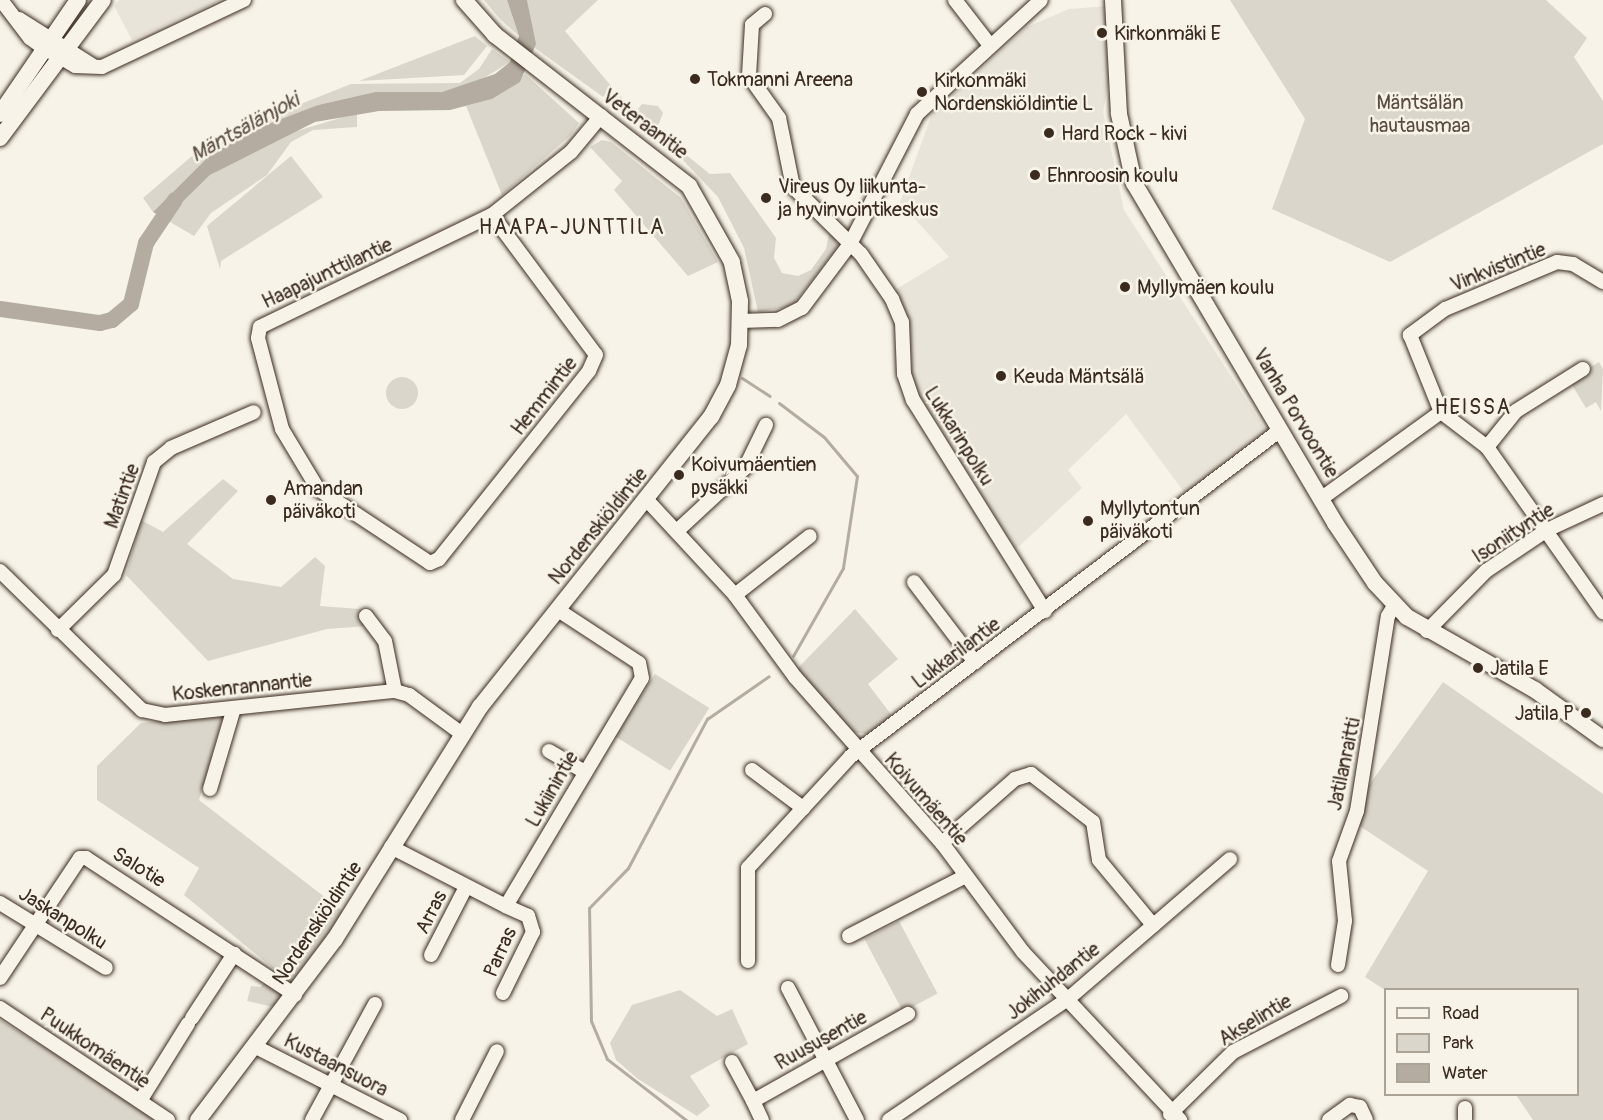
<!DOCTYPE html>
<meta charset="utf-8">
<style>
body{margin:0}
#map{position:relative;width:1603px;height:1120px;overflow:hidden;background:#f7f3e8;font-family:Pangolin,sans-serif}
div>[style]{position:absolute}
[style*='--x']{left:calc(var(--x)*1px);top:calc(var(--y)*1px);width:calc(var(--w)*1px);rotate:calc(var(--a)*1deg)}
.built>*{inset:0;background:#e9e4d9}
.green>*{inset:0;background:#dbd6cb;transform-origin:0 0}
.round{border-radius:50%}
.water>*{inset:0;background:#b4aca0}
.stream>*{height:3px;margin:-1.5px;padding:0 1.5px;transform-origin:1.5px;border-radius:1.5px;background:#b4aca0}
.river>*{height:16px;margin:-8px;padding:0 8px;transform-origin:8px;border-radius:8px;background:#b4aca0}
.roads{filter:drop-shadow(0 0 2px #3b2a1e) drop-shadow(0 0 2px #3b2a1e)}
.minor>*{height:14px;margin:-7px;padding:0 7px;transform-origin:7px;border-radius:7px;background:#f7f3e8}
.major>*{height:16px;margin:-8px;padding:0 8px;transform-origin:8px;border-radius:8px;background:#f7f3e8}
.dots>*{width:16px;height:16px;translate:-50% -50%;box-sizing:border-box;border:3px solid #f7f3e8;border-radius:50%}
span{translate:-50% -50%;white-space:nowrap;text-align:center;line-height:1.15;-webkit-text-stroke:5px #f7f3e8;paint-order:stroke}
.poi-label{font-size:20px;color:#3b2a1e}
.left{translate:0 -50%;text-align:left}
.right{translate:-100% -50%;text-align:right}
.park-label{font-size:20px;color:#5b4c41}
.street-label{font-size:20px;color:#3b2a1e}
.water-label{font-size:21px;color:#5f5145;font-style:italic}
.neighbourhood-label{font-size:21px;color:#3b2a1e;letter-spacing:1.5px}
.legend{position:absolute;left:1384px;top:988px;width:195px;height:108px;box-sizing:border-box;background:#f7f3e8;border:2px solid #aca397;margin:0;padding:8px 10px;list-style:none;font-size:18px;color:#3b2a1e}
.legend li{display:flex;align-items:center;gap:12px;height:30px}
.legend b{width:30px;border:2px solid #aca397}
</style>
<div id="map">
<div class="built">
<div style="clip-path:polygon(119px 0,221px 0,132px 40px,114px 6px)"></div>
<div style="clip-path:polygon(1123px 5px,1103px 112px,1124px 210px,1267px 432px,1219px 486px,1193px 504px,1126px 414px,1068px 470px,1082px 488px,1016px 549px,914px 387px,905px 320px,895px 290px,949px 257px,900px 202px,932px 114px,1027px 27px,1069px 9px)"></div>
</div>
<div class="green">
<div style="clip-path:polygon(484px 0,507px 0,519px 36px,499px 18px)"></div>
<div style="clip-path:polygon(527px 0,598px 0,565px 31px,612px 87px,603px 97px,535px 48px)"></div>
<div style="clip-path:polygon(1230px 0,1546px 0,1587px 38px,1574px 57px,1603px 101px,1603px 144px,1390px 262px,1272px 209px,1305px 119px)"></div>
<div style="clip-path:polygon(475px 36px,487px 46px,464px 75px,359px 81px)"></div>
<div style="clip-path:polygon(492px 49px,510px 62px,476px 83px,442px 92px,375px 92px,318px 105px,210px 155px,153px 212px,143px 198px,206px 144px,250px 124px,351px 84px,460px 83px,479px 69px)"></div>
<div style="clip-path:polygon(525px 74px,579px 123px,571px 135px,502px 195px,466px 106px,492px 99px)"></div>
<div style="clip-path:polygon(620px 96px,636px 111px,642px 104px,658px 106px,663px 113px,656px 131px,710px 174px,730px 173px,776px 238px,774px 258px,782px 273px,798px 276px,811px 270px,826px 249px,829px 234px,835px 237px,838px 247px,792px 306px,758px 312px,744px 248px,718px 197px,681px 158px,614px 107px)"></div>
<div style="clip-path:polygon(357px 113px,357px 127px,313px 130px,291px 142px,267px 175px,211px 213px,194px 236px,165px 219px,210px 175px,280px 136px)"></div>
<div style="clip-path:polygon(602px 140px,611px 142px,681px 198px,718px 262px,688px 276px,614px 190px,622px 181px,590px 147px)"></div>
<div style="clip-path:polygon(291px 156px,323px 197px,221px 261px,220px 269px,207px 226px)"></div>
<div style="clip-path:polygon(1599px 362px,1603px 369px,1601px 411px,1596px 402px,1586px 408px,1569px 380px)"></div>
<div class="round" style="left:386px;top:377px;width:32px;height:32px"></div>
<div style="clip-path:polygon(223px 479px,238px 491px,187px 544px,233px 579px,281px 587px,315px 557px,325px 566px,320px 606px,373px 610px,381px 647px,367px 626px,327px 629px,208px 661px,126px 575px,141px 520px,163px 532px)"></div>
<div style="clip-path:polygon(855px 609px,898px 659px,868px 684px,893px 717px,871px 734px,849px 732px,797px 669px)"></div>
<div style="left:655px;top:674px;width:64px;height:74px;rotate:32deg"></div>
<div style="clip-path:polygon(1443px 682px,1603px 794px,1603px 1120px,1533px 1120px,1516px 1095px,1578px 1094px,1578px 990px,1385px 990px,1365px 977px,1428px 871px,1346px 817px)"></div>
<div style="clip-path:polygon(223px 715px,199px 800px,344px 912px,273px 1007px,247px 1001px,251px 986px,261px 987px,274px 969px,184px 895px,199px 868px,97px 800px,97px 766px,141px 723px)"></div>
<div style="left:899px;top:921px;width:82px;height:39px;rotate:62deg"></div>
<div style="clip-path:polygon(680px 990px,717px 1016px,732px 1009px,748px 1044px,690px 1076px,710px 1106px,697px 1116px,638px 1079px,616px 1060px,610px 1043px,632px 1005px)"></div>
<div style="clip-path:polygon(0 1020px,163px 1120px,0 1120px)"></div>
</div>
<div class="water">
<div style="clip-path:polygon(507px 0,527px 0,536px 44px,520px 82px,492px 99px,450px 110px,379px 111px,315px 122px,210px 175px,165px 219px,153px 212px,210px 155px,266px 125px,318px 105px,375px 92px,442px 92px,495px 74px,510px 62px,519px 36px)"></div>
</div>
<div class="stream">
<div style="--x:742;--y:378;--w:33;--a:33"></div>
<div style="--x:779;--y:403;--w:56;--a:37.1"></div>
<div style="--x:824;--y:437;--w:51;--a:49.8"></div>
<div style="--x:857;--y:476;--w:93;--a:98.7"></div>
<div style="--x:843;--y:568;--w:101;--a:119.6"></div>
<div style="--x:686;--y:1120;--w:100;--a:-142.3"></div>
<div style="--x:607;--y:1059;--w:41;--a:-112.8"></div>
<div style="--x:591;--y:1021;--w:113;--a:-91"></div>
<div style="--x:589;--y:908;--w:56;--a:-45.7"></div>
<div style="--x:628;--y:868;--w:169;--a:-62.1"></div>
<div style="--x:707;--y:719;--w:75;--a:-34.7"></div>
</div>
<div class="river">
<div style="--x:0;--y:309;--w:101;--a:8"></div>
<div style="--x:100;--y:323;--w:12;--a:-14"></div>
<div style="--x:112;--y:320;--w:25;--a:-40"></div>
<div style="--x:131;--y:304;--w:63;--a:-76.2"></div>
<div style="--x:146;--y:243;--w:52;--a:-56"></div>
</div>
<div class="roads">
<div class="minor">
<div style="--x:1;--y:0;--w:48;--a:52.7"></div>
<div style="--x:30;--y:38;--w:17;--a:36"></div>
<div style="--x:44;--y:48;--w:36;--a:30"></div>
<div style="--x:75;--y:66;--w:27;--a:2"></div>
<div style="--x:102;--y:67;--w:157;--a:-25.3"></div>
<div style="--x:955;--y:0;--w:56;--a:52.3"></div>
<div style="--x:765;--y:14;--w:17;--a:140"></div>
<div style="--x:752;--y:25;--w:51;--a:93.4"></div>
<div style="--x:749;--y:76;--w:52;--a:54.5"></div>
<div style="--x:779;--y:118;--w:70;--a:78.5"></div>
<div style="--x:793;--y:187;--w:95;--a:44.6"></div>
<div style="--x:861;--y:254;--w:55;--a:55.4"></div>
<div style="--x:892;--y:299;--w:25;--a:67"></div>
<div style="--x:902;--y:322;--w:52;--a:87.8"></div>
<div style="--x:904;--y:374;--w:28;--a:71"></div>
<div style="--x:913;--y:400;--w:249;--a:58"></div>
<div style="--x:19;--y:19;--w:86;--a:32.2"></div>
<div style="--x:492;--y:215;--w:174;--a:53.4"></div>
<div style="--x:596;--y:355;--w:17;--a:114"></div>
<div style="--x:589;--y:371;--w:241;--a:128.6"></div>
<div style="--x:439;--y:559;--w:10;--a:156"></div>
<div style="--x:430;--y:563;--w:134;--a:-146.5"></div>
<div style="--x:318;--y:489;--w:70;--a:-121"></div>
<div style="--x:282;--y:429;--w:94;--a:-104.8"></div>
<div style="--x:258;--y:338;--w:11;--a:-80"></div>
<div style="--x:260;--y:327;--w:258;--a:-25.8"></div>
<div style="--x:492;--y:215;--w:101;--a:-38.6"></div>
<div style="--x:571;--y:152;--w:47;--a:-50.2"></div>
<div style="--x:1603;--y:282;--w:35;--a:-149"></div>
<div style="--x:1573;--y:264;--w:16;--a:-173"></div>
<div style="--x:1557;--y:262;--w:121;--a:157.2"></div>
<div style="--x:1445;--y:309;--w:44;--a:143.4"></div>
<div style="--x:1410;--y:335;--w:83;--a:68.1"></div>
<div style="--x:1441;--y:412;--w:58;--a:37.3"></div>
<div style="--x:1487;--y:447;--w:202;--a:54.9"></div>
<div style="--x:741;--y:321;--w:37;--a:-2"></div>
<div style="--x:778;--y:320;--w:27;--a:-27"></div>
<div style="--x:802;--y:308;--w:80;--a:-53.1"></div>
<div style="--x:850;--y:244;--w:146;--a:-62.7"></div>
<div style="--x:917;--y:114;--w:168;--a:-42.6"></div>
<div style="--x:1487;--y:447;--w:46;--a:-51.1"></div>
<div style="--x:1516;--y:411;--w:79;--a:-32.1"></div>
<div style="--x:1322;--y:498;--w:147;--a:-35.9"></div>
<div style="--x:646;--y:499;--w:131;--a:47.2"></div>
<div style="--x:735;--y:595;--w:102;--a:53.8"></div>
<div style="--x:795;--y:677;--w:222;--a:48.5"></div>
<div style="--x:942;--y:843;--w:136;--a:53.4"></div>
<div style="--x:1023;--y:952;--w:230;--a:46.9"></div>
<div style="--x:678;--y:530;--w:91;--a:-42.8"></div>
<div style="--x:745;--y:468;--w:48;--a:-64"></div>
<div style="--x:0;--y:571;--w:199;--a:44.4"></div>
<div style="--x:142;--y:710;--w:24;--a:12"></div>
<div style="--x:165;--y:715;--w:231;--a:-6"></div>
<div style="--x:395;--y:691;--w:15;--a:16"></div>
<div style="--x:409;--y:695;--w:64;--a:36.2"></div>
<div style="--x:914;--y:582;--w:101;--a:52.7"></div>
<div style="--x:735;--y:595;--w:95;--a:-38.2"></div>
<div style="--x:366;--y:616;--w:31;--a:53"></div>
<div style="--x:385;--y:641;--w:51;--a:78.7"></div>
<div style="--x:58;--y:630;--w:78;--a:-44.5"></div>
<div style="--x:114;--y:575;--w:120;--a:-70.5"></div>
<div style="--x:154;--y:462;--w:22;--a:-39"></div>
<div style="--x:171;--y:448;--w:90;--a:-23.4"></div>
<div style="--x:1427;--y:631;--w:84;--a:-45.5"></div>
<div style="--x:1486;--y:571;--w:73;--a:-33.9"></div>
<div style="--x:1547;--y:530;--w:62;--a:-24.9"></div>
<div style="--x:549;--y:751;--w:42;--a:30.3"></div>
<div style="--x:752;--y:770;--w:64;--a:36.7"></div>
<div style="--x:210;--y:789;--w:84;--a:-73.5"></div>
<div style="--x:942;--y:843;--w:97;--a:-41.2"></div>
<div style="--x:1015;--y:779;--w:17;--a:-17"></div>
<div style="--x:1031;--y:774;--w:78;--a:37.7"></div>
<div style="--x:1093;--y:822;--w:38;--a:81"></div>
<div style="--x:1099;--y:860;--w:85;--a:50.3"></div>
<div style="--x:391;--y:847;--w:129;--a:27.2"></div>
<div style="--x:506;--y:906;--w:265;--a:-59.2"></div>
<div style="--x:642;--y:678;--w:15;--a:-101"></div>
<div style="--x:639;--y:663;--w:97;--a:-146.8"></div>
<div style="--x:0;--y:903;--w:124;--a:31.5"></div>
<div style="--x:849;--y:936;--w:129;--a:-27.2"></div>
<div style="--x:431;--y:955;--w:76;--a:-62.8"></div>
<div style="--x:748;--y:961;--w:93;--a:-90"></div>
<div style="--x:748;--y:868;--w:152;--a:-47.4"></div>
<div style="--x:851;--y:756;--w:537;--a:-37.21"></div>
<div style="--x:1338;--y:965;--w:45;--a:-81"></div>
<div style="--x:1345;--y:921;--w:60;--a:-95.7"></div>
<div style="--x:1339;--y:861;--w:53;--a:-70.2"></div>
<div style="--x:1357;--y:811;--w:197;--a:-81"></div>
<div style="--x:1388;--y:616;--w:12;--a:-59"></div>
<div style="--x:0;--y:978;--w:144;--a:-56.3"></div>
<div style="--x:80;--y:858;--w:6;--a:0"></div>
<div style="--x:86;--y:858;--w:250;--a:33.2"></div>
<div style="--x:788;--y:988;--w:149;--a:62.4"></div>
<div style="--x:503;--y:993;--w:68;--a:-63.8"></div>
<div style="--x:533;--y:932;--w:17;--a:-107"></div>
<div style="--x:528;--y:916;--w:24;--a:-156"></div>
<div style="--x:0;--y:1008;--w:202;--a:33.7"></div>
<div style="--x:192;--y:1018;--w:77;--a:-56.7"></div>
<div style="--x:254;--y:1046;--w:164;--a:26.9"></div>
<div style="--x:732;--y:1062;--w:44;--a:61.7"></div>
<div style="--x:753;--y:1101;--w:178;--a:-29.3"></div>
<div style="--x:140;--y:1101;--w:91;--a:-58.1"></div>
<div style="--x:753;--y:1101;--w:21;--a:65"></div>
<div style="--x:1170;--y:1114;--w:88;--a:-44.5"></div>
<div style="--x:1233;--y:1052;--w:122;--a:-27.4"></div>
<div style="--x:312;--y:1120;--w:132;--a:-61.5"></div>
<div style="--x:462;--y:1120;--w:77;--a:-63.1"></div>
<div style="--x:889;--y:1120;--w:216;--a:-34.1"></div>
<div style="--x:1068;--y:999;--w:214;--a:-40.8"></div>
<div style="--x:1329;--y:1120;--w:26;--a:-36"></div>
<div style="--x:1350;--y:1105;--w:10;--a:11"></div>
<div style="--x:1360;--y:1107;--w:14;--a:65"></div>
<div style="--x:1465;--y:1120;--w:12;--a:-90"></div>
</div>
<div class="major">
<div style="--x:1113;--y:0;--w:114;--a:87"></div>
<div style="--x:1119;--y:114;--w:71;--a:77.7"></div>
<div style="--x:1134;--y:183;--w:395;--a:59.4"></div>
<div style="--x:1335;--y:523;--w:72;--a:56.3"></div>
<div style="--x:1375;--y:583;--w:47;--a:46.7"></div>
<div style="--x:1407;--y:617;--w:147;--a:29.7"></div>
<div style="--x:1535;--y:690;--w:84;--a:35.8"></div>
<div style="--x:0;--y:114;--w:138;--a:-55.6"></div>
<div style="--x:0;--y:138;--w:172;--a:-53.3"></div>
<div style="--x:198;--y:1120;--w:227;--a:-52.9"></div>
<div style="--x:335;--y:939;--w:274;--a:-58"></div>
<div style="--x:480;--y:707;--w:371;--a:-51.5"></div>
<div style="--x:711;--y:417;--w:36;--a:-62"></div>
<div style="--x:728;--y:385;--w:41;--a:-74.6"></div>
<div style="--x:739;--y:345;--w:44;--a:-88.7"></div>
<div style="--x:740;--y:301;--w:40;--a:-102"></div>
<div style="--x:732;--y:262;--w:87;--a:-119.5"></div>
<div style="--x:689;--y:186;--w:246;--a:-142.1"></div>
<div style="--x:495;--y:35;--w:47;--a:-131.5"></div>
</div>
</div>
<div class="dots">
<div style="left:1102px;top:33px;background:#3b2a1e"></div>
<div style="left:695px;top:79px;background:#3b2a1e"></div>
<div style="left:922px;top:92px;background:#3b2a1e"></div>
<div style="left:1049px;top:133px;background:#3b2a1e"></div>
<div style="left:1035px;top:175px;background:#3b2a1e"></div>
<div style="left:766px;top:198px;background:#3b2a1e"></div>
<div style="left:1125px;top:287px;background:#3b2a1e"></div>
<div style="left:1001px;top:376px;background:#3b2a1e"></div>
<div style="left:679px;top:475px;background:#3b2a1e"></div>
<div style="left:271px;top:500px;background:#3b2a1e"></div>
<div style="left:1088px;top:521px;background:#3b2a1e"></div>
<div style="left:1478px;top:668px;background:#3b2a1e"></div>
<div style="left:1586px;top:713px;background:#3b2a1e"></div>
</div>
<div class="poi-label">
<span class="left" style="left:1114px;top:33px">Kirkonmäki E</span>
<span class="left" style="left:707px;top:79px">Tokmanni Areena</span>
<span class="left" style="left:934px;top:92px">Kirkonmäki<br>Nordenskiöldintie L</span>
<span class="left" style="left:1061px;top:133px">Hard Rock - kivi</span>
<span class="left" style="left:1047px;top:175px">Ehnroosin koulu</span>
<span class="left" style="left:778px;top:198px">Vireus Oy liikunta-<br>ja hyvinvointikeskus</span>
<span class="left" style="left:1137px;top:287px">Myllymäen koulu</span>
<span class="left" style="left:1013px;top:376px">Keuda Mäntsälä</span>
<span class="left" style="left:691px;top:476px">Koivumäentien<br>pysäkki</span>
<span class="left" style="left:283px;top:500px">Amandan<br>päiväkoti</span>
<span class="left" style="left:1100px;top:520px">Myllytontun<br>päiväkoti</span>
<span class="left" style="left:1490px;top:668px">Jatila E</span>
<span class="right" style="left:1574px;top:713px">Jatila P</span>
</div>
<div class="park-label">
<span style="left:1420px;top:114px">Mäntsälän<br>hautausmaa</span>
</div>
<div class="street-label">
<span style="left:645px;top:124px;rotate:37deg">Veteraanitie</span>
<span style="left:1498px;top:267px;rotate:-22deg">Vinkvistintie</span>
<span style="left:327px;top:273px;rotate:-25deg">Haapajunttilantie</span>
<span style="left:544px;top:396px;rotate:-52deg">Hemmintie</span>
<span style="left:1296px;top:413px;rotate:59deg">Vanha Porvoontie</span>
<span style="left:959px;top:436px;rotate:58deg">Lukkarinpolku</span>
<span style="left:122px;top:496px;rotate:-70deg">Matintie</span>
<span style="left:598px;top:526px;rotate:-51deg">Nordenskiöldintie</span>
<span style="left:1513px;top:533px;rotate:-33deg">Isoniityntie</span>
<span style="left:956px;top:653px;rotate:-37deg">Lukkarilantie</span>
<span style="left:242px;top:687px;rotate:-6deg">Koskenrannantie</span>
<span style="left:1344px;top:764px;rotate:-78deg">Jatilanraitti</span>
<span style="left:552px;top:789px;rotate:-60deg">Lukiinintie</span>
<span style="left:926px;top:799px;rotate:49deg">Koivumäentie</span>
<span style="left:139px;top:867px;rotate:32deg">Salotie</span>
<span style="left:431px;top:912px;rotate:-63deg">Arras</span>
<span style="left:63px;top:918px;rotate:32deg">Jaskanpolku</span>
<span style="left:317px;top:923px;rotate:-56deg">Nordenskiöldintie</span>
<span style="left:500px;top:952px;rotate:-66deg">Parras</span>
<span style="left:1053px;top:981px;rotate:-38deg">Jokihuhdantie</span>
<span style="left:1255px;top:1020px;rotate:-31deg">Akselintie</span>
<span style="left:821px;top:1040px;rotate:-29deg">Ruususentie</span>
<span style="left:95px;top:1048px;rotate:34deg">Puukkomäentie</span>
<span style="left:336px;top:1065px;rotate:27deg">Kustaansuora</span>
</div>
<div class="water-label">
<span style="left:245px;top:128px;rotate:-29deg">Mäntsälänjoki</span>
</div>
<div class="neighbourhood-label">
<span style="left:572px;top:228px">HAAPA-JUNTTILA</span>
<span style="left:1473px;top:408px">HEISSA</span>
</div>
<ul class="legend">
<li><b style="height:8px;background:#f7f3e8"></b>Road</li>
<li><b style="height:16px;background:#dbd6cb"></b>Park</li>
<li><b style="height:16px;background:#b4aca0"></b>Water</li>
</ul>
</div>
